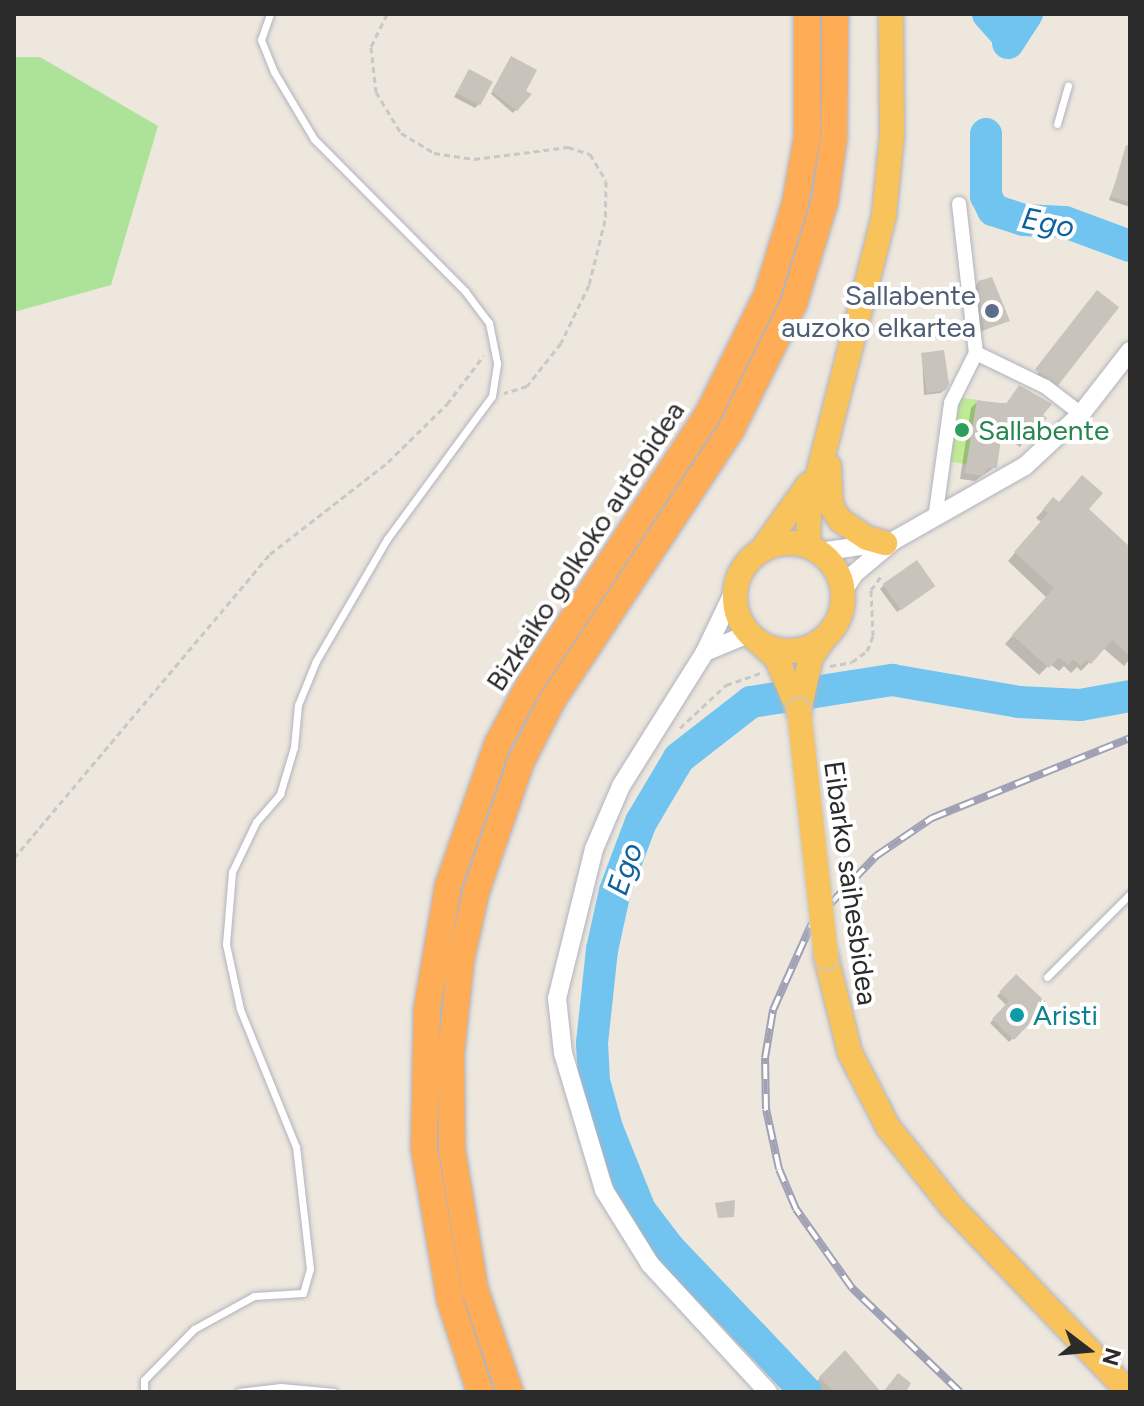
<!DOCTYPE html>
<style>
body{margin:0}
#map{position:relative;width:1144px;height:1406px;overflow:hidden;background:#ede7dd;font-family:Figtree,sans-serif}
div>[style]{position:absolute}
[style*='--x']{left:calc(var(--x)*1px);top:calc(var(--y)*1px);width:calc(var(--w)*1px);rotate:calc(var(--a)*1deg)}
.green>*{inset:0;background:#ade399}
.pitch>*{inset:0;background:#c0eb95;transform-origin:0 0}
.shadow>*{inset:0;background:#0003}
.river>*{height:32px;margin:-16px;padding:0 16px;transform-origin:16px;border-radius:16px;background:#70c4ef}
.building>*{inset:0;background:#c8c4bc;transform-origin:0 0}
.path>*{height:3px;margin-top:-1.5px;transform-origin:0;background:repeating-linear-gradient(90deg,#c8c8c8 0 6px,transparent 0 10px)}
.roads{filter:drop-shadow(0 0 2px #b1b2bf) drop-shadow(0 0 2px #b1b2bf)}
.service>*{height:7px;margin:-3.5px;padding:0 3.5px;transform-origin:3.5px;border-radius:3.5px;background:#fff}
.minor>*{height:14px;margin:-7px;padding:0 7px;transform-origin:7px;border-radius:7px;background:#fff}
.tertiary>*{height:18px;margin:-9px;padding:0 9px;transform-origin:9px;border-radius:9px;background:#fff}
.trunk>*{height:24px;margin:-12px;padding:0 12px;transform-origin:12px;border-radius:12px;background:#f8c35a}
.trunk>.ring{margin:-12px;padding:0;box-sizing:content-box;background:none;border:24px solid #f8c35a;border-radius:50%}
.motorway>*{height:26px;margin:-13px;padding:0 13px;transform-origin:13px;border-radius:13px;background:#ffac56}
.rail>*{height:8px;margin-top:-4px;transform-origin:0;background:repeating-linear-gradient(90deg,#fff 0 15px,#a0a1b5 0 30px);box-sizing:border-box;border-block:2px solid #a0a1b5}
.bridges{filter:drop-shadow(0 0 2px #c8c8c8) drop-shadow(0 0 2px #c8c8c8)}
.trunk-bridge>*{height:24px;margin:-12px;padding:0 12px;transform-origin:12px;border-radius:12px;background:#f8c35a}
.dots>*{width:22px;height:22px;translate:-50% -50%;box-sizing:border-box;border:4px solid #fff;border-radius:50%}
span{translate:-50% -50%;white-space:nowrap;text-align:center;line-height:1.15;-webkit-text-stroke:8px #fff;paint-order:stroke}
.service-label{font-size:28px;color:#4e5e75}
.right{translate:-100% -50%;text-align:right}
.leisure-label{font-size:28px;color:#27864d}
.left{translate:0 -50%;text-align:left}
.street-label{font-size:28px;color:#2b2b2b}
.culture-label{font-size:28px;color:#0d838f}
.water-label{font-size:30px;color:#0d619d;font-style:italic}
.frame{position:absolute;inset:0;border:16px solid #2b2b2b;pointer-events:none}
.north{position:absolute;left:1048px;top:1310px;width:80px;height:80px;-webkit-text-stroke:6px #fff;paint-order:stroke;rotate:106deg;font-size:22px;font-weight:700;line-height:32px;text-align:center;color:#2b2b2b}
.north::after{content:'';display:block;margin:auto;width:28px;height:36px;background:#2b2b2b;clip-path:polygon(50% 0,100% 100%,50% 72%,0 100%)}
</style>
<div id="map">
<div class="green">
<div style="clip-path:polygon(14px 57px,40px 57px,158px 126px,111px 285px,14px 312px)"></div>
</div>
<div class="pitch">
<div style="left:958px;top:397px;width:19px;height:65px;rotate:9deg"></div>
</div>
<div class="shadow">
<div style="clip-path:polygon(508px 62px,529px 95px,513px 113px,491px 94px)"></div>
<div style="clip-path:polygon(469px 72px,478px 105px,475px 108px,454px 97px)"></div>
<div style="clip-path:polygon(1121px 167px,1130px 170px,1130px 207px,1109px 200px)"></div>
<div style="clip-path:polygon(979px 282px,1008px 320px,980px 332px,975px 286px)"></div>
<div style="clip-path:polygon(1094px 296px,1058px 384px,1055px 387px,1036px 376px)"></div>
<div style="clip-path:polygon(922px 355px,945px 389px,941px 393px,924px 395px)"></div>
<div style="clip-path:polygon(977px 402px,1049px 405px,1020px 447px,1000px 432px,995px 467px,975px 481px,960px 479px,971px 408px)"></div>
<div style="clip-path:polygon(1058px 504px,1086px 509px,1130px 549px,1130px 659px,1124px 666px,1103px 648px,1081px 671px,1077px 667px,1071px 673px,1064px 666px,1059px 671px,1050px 664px,1039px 675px,1005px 644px,1047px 598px,1008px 561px,1041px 522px,1036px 518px,1045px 508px)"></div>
<div style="clip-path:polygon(884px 585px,929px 589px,897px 612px,880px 589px)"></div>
<div style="clip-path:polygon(1016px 977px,1046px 1004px,1009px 1042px,990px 1023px,1007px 1006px,997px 996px)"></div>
<div style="clip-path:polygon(845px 1353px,875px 1392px,822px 1392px,814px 1384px)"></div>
</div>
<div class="river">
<div style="--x:988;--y:14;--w:31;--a:48"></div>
<div style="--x:1008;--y:43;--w:35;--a:-57"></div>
<div style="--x:986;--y:134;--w:62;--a:90"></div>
<div style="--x:986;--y:196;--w:16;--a:63"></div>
<div style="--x:993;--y:210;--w:32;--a:18"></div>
<div style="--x:1023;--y:220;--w:42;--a:2.7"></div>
<div style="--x:1065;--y:222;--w:69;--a:20.3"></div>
<div style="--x:806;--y:1392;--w:200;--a:-133.6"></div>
<div style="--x:668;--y:1247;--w:46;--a:-127.1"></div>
<div style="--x:640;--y:1210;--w:88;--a:-111.9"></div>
<div style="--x:607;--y:1128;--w:49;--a:-105.5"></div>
<div style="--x:594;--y:1081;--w:38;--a:-93"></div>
<div style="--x:592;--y:1043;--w:94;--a:-83.9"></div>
<div style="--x:602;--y:950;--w:60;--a:-77.6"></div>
<div style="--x:615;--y:891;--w:74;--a:-69.4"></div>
<div style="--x:641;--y:822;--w:74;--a:-59.3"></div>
<div style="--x:679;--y:758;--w:91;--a:-37.9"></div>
<div style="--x:751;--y:702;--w:143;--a:-8.9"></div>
<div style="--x:892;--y:680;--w:129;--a:9.8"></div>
<div style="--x:1019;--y:702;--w:61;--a:2.8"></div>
<div style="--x:1080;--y:705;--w:51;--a:-10.2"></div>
</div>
<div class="building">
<div style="clip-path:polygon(511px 56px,537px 70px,526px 91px,532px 94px,517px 111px,492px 91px)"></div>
<div style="left:469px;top:69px;width:27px;height:27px;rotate:28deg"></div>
<div style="clip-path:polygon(1126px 145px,1130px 146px,1130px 202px,1111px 197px)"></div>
<div style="clip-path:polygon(992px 277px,1010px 321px,984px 330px,978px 281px)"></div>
<div style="left:1097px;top:290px;width:28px;height:101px;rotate:38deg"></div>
<div style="clip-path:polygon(944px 350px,949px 384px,946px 390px,927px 393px,921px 353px)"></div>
<div style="clip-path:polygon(1019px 385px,1052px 404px,1043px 415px,1047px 418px,1028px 442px,1003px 425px,997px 468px,988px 468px,983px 476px,965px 473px,977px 400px,1006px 404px)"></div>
<div style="clip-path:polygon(1082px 475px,1103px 493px,1089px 509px,1130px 547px,1130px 656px,1112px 640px,1091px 664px,1086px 660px,1081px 666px,1073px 659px,1068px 665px,1059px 657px,1049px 668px,1012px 635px,1054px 588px,1014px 552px,1048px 513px,1043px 509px,1053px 497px,1059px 502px)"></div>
<div style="left:917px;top:560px;width:32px;height:42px;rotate:55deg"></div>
<div style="clip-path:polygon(1016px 974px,1048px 1004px,1014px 1040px,992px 1019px,1009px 1001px,999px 992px)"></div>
<div style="clip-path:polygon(735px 1200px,734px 1217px,718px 1218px,715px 1203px)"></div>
<div style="clip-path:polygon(845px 1350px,881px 1392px,834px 1392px,819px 1377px)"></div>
<div style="clip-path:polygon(898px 1373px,911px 1383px,906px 1392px,883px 1392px)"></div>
</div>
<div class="path">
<div style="--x:387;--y:14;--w:37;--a:116"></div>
<div style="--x:371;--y:47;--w:45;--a:83.7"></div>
<div style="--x:376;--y:92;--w:48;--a:58.6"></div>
<div style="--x:401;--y:133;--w:39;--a:31"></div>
<div style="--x:434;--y:153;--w:40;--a:8.5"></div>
<div style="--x:474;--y:159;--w:95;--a:-7.3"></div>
<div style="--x:568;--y:147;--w:23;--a:18"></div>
<div style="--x:590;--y:154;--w:31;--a:59"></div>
<div style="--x:606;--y:181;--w:39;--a:91"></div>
<div style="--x:605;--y:220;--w:67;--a:103.8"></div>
<div style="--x:589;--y:285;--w:64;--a:115.8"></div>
<div style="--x:561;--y:343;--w:55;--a:128.3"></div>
<div style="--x:527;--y:386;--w:24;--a:163"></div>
<div style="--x:830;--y:666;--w:22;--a:-10"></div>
<div style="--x:852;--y:662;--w:19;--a:-36"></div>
<div style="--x:867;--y:651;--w:16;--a:-68"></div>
<div style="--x:873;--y:636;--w:46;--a:-92.5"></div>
<div style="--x:871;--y:590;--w:17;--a:-54"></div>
<div style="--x:680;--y:728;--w:63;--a:-43.1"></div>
<div style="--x:726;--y:685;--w:37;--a:-19"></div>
<div style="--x:14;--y:858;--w:397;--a:-49.9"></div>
<div style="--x:270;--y:554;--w:150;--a:-37.9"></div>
<div style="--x:388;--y:462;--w:83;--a:-44.5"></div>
<div style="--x:447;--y:404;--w:61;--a:-52.9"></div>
</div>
<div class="roads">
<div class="service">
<div style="--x:1057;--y:124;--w:40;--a:-74"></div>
<div style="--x:1047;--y:977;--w:117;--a:-45"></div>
<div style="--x:144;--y:1392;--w:12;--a:-90"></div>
<div style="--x:144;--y:1380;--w:71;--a:-45.6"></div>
<div style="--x:194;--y:1329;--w:68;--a:-28.8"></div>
<div style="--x:254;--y:1296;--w:49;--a:-3.5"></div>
<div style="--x:303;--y:1293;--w:25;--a:-74"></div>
<div style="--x:310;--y:1269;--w:123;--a:-96.5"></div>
<div style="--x:296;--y:1147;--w:149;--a:-112.1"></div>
<div style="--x:240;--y:1009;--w:66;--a:-102.2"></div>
<div style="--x:226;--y:944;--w:72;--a:-85.2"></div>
<div style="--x:232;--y:872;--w:55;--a:-64.4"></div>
<div style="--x:256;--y:822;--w:37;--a:-49"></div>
<div style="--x:280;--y:794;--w:49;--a:-73.4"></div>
<div style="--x:294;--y:747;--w:42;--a:-84.6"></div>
<div style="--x:298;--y:705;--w:48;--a:-67.8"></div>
<div style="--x:316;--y:661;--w:141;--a:-59.8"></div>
<div style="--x:387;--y:539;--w:177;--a:-53.7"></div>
<div style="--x:492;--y:396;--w:33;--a:-81"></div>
<div style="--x:497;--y:363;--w:41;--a:-101.3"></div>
<div style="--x:489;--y:323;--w:40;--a:-127"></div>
<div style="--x:465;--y:291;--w:214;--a:-134.8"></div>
<div style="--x:314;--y:139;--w:78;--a:-120.8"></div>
<div style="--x:274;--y:72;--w:35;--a:-112"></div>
<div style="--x:261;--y:40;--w:28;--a:-71"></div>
<div style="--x:239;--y:1392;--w:42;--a:-6.8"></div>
<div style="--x:281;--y:1387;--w:53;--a:5.4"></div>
</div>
<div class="minor">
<div style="--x:976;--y:353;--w:78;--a:25.9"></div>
<div style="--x:1046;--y:387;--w:44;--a:37.6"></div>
<div style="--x:935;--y:519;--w:117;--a:-82.1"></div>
<div style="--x:951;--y:403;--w:56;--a:-63.4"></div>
<div style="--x:976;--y:353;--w:150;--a:-96.5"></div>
</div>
<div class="tertiary">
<div style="--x:819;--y:552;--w:65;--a:-8"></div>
<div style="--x:735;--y:589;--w:70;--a:115.5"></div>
<div style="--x:705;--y:652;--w:158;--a:122.1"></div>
<div style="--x:621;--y:786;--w:69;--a:113.2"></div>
<div style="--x:594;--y:849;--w:154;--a:103.9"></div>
<div style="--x:557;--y:998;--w:55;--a:83.8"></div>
<div style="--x:563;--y:1053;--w:143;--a:73.3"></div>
<div style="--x:604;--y:1190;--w:87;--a:58.1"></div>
<div style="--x:650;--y:1264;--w:174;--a:47.3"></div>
<div style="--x:843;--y:591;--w:20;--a:-57"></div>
<div style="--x:854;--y:574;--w:51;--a:-40.2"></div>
<div style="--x:893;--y:541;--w:152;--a:-29.6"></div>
<div style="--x:1025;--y:466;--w:76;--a:-42.9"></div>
<div style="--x:1081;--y:414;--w:80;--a:-52.1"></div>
<div style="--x:705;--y:652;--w:47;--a:-22.7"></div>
</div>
<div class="trunk">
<div style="--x:829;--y:466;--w:40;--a:87.1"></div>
<div style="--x:831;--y:506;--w:17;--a:57"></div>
<div style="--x:840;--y:520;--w:32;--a:34"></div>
<div style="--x:867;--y:538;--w:19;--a:16"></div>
<div class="ring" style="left:735px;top:543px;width:84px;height:84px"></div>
<div style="--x:808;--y:546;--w:36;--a:-88"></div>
<div style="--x:809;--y:510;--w:304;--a:-75.7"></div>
<div style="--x:884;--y:215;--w:80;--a:-84.3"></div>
<div style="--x:892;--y:135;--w:121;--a:-90.5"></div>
<div style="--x:761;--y:551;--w:82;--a:-54.4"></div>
<div style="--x:761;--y:644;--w:22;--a:43"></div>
<div style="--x:777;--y:659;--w:56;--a:67.1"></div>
<div style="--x:799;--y:711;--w:55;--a:-77.5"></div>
<div style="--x:811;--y:657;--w:22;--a:-54"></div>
<div style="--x:826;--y:957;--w:99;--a:76"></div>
<div style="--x:850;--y:1053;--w:83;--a:62.8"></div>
<div style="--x:888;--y:1127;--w:101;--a:51.4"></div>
<div style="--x:951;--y:1206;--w:257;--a:46.3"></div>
</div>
<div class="motorway">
<div style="--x:480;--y:1392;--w:97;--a:-108.1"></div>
<div style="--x:450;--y:1300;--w:154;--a:-99.7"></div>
<div style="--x:424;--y:1148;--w:139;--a:-88.8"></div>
<div style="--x:427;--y:1009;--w:125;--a:-80.3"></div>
<div style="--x:448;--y:886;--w:149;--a:-70.8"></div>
<div style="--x:497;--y:745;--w:66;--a:-61.9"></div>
<div style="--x:528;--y:687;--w:325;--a:-56.6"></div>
<div style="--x:707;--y:416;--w:135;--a:-63.6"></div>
<div style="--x:767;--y:295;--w:95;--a:-72.9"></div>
<div style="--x:795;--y:204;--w:67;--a:-79.7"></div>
<div style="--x:807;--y:138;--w:124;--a:-90"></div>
<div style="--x:510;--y:1392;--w:108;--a:-108.9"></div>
<div style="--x:475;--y:1290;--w:142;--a:-99.3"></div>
<div style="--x:452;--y:1150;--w:97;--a:-90.6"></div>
<div style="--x:451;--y:1053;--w:94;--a:-83.9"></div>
<div style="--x:461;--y:960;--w:70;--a:-77.6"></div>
<div style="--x:476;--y:892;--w:138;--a:-70.9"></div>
<div style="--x:521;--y:762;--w:71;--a:-63.1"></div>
<div style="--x:553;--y:699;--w:323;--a:-56.5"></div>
<div style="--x:731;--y:430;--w:142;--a:-63.6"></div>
<div style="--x:794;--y:303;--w:107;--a:-73.1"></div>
<div style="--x:825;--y:201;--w:64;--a:-81.9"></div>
<div style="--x:834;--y:138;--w:124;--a:-89.5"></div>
</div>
</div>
<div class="rail">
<div style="--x:960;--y:1392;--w:150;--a:-136.1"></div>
<div style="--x:852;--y:1288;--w:97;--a:-125.3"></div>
<div style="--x:796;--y:1209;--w:43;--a:-113"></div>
<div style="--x:779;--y:1169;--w:61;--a:-102.2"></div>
<div style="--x:766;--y:1109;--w:51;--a:-91.1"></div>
<div style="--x:765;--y:1058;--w:49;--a:-80.5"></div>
<div style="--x:773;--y:1010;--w:95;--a:-65.9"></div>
<div style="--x:812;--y:923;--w:93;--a:-46.3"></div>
<div style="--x:876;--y:856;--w:68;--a:-34.2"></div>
<div style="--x:932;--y:818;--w:214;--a:-22"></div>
</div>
<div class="bridges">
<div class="trunk-bridge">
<div style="--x:799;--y:711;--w:247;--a:83.7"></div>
</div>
</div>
<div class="dots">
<div style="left:992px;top:311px;background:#5c6f8a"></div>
<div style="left:962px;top:430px;background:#2e9e5b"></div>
<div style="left:1017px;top:1015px;background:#0f9aa8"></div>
</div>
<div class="service-label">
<span class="right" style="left:976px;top:311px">Sallabente<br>auzoko elkartea</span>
</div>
<div class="leisure-label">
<span class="left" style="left:978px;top:430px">Sallabente</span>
</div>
<div class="street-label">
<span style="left:585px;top:546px;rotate:-57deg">Bizkaiko golkoko autobidea</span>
<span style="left:851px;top:883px;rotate:82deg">Eibarko saihesbidea</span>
</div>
<div class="culture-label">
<span class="left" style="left:1033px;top:1015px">Aristi</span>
</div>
<div class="water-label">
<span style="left:1048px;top:223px;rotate:11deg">Ego</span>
<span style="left:625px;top:869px;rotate:-71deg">Ego</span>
</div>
<div class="frame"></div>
<div class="north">N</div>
</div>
